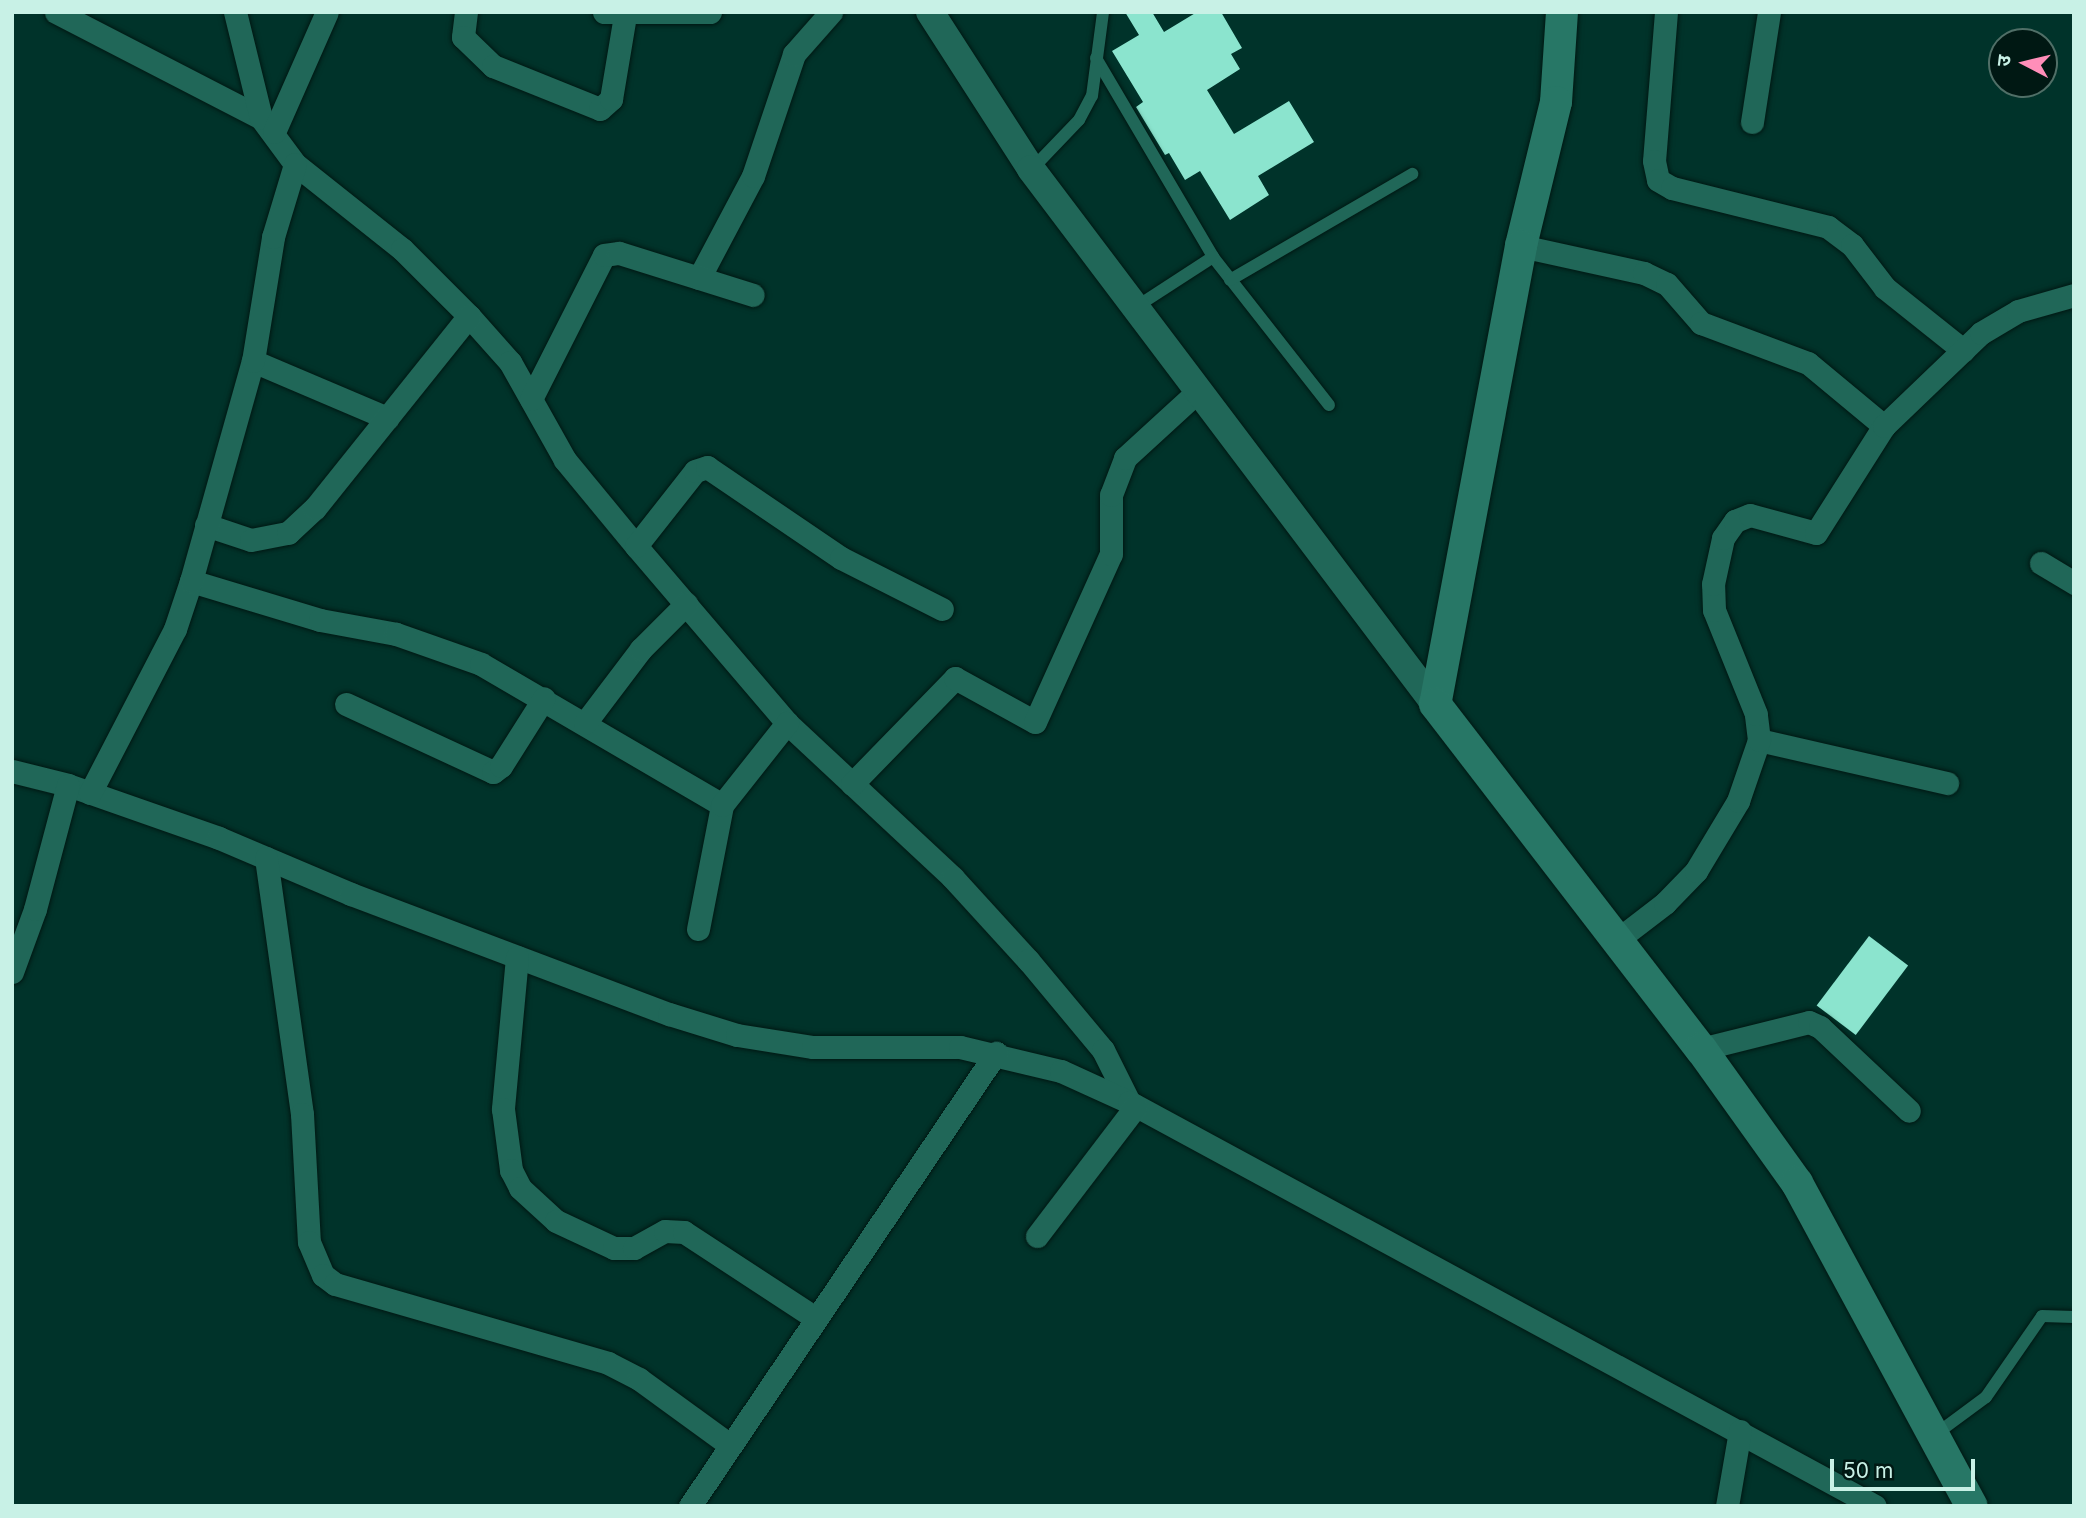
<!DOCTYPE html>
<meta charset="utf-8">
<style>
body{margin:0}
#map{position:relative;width:2086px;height:1518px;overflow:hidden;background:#00332a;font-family:Inter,"Noto Sans Devanagari",sans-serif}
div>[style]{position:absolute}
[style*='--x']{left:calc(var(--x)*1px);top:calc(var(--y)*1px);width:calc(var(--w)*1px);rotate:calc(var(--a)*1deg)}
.building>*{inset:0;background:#8be4ce;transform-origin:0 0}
.roads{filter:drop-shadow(0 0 2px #001813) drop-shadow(0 0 2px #001813)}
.service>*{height:12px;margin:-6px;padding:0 6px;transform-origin:6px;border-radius:6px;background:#206758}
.minor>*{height:23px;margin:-11.5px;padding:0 11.5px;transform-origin:11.5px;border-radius:11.5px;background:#206758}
.tertiary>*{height:28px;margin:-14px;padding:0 14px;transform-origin:14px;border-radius:14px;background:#206758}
.secondary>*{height:32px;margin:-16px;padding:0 16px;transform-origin:16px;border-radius:16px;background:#277766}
span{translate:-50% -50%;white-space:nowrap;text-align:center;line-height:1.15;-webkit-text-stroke:7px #001813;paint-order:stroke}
.frame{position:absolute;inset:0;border:14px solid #c8f1e6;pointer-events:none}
.north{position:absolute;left:1988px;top:28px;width:70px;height:70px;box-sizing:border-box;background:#001813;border:2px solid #506f67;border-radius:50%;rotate:277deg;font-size:19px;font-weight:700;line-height:28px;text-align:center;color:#c8f1e6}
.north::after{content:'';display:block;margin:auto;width:24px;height:32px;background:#ff8eb9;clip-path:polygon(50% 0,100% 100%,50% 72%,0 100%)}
.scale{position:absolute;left:1830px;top:1459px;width:145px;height:32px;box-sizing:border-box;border:4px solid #c8f1e6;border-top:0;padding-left:9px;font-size:21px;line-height:24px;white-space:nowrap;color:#c8f1e6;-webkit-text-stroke:5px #001813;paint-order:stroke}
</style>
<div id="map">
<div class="building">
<div style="clip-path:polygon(1125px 12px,1152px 12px,1164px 32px,1197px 12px,1221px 12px,1242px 48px,1231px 54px,1240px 69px,1207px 90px,1234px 134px,1289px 101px,1314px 142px,1258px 176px,1269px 195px,1230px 220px,1200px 171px,1185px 180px,1169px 153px,1165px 155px,1136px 107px,1143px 102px,1112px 51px,1139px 35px)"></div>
<div style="left:1869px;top:936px;width:49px;height:87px;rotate:37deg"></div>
</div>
<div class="roads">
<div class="service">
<div style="--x:1096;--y:58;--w:231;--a:59.5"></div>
<div style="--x:1213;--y:257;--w:188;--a:51.9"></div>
<div style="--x:1032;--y:169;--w:68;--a:-46.2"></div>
<div style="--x:1079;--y:120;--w:27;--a:-62"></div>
<div style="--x:1092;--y:96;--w:85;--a:-82.5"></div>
<div style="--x:1230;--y:280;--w:211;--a:-30.2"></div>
<div style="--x:1136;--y:307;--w:92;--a:-33"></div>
<div style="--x:1936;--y:1434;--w:62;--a:-36.5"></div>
<div style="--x:1986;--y:1397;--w:98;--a:-55.3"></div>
<div style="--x:2042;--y:1316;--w:32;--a:2"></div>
</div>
<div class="minor">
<div style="--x:56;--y:12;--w:231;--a:27.3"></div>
<div style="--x:261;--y:118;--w:57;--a:53.5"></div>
<div style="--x:295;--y:164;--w:137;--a:38.5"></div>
<div style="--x:402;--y:249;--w:95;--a:45"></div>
<div style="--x:469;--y:316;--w:62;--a:48.3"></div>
<div style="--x:510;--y:362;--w:112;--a:60.7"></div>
<div style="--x:565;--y:460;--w:112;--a:50.5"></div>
<div style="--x:636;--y:546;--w:233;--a:49.5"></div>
<div style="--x:787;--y:723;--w:227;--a:43"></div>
<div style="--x:953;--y:878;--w:111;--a:47.6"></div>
<div style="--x:1028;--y:960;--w:117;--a:50.2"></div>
<div style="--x:1103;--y:1050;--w:58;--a:63.4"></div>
<div style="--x:235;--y:12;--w:109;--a:76.2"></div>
<div style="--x:466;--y:12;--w:25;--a:97"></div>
<div style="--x:463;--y:37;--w:42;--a:44"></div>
<div style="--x:493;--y:66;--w:115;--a:21.9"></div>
<div style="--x:600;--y:109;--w:15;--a:-42"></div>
<div style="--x:611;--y:99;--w:85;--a:-80.5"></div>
<div style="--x:604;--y:12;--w:106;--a:0"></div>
<div style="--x:1666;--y:12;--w:149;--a:94.6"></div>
<div style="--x:1654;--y:161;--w:19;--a:78"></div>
<div style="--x:1658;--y:180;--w:16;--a:30"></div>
<div style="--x:1672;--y:188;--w:161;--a:14"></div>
<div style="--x:1828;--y:227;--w:30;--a:37"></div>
<div style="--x:1852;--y:245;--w:54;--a:52.5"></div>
<div style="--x:1885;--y:288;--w:100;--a:38.5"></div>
<div style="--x:1752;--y:122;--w:111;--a:-81.2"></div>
<div style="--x:274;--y:132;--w:131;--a:-66.2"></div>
<div style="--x:1521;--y:246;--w:126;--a:12.4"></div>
<div style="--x:1644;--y:273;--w:25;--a:26"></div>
<div style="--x:1667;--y:284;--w:52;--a:48.9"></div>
<div style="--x:1701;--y:323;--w:114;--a:20.5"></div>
<div style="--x:1808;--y:363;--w:99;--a:39.7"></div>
<div style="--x:699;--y:278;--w:115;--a:-62.1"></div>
<div style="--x:753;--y:176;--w:129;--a:-71.4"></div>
<div style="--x:794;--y:54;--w:56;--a:-48.6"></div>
<div style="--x:253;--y:361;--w:146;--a:23"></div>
<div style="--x:531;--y:399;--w:161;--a:-63.1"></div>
<div style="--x:604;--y:255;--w:15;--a:-8"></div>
<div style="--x:619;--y:253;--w:140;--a:17.4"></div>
<div style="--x:206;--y:525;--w:47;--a:18.4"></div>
<div style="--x:251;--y:540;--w:38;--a:-11"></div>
<div style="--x:288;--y:533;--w:37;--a:-43"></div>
<div style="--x:315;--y:508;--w:246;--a:-51.3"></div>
<div style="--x:636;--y:546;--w:95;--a:-51.8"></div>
<div style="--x:695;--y:471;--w:13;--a:-18"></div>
<div style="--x:707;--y:467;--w:162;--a:34.2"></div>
<div style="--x:841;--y:558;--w:113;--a:26.8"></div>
<div style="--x:2041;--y:563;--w:39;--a:31"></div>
<div style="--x:191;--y:581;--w:135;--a:16.8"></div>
<div style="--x:320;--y:620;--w:77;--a:10.4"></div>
<div style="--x:396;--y:634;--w:90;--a:19.4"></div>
<div style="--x:481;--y:664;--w:279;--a:30.3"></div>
<div style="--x:346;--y:704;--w:162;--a:24.8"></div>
<div style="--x:493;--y:772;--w:10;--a:-37"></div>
<div style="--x:501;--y:766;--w:80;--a:-57.7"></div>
<div style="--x:585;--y:723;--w:93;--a:-52.9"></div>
<div style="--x:641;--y:649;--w:64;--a:-45"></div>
<div style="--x:1759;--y:740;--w:193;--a:12.9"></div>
<div style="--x:12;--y:771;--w:58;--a:14"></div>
<div style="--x:68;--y:785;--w:160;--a:19.3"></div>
<div style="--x:219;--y:838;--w:143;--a:23"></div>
<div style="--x:351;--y:894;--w:340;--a:20.7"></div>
<div style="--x:669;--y:1014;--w:71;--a:17.2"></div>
<div style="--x:737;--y:1035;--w:77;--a:9"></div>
<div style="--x:813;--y:1047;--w:147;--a:0"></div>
<div style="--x:960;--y:1047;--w:104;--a:13.4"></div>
<div style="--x:1061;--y:1071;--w:75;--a:24.5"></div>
<div style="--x:1129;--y:1102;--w:848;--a:28.44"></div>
<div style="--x:852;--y:784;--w:148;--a:-45.8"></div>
<div style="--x:955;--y:678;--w:91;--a:28.8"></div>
<div style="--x:1035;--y:722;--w:184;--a:-65.7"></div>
<div style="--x:1111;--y:554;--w:59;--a:-90"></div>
<div style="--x:1111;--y:495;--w:40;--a:-69"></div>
<div style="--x:1125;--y:458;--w:99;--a:-42.5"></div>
<div style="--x:90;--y:793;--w:185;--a:-62.6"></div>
<div style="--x:175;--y:629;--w:51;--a:-71.6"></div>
<div style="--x:191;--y:581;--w:229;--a:-74.3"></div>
<div style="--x:253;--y:361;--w:126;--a:-80.8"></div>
<div style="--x:273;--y:237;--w:76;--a:-73.2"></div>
<div style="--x:266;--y:858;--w:259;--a:82"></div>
<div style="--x:302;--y:1114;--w:128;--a:86.9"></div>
<div style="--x:309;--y:1242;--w:36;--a:67"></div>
<div style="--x:323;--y:1275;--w:15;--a:37"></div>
<div style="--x:335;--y:1284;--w:284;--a:16.1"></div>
<div style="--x:608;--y:1363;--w:35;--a:27"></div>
<div style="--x:639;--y:1379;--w:112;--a:36"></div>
<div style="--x:698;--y:929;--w:126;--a:-79"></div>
<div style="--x:722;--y:805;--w:105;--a:-51.6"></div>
<div style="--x:1617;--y:940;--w:61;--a:-37.6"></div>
<div style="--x:1665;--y:903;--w:45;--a:-45.9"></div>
<div style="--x:1696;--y:871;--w:82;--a:-59"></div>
<div style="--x:1738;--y:801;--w:65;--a:-71"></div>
<div style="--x:1759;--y:740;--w:26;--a:-97"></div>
<div style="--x:1756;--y:714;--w:112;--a:-112"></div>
<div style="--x:1714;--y:610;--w:26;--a:-92"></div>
<div style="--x:1713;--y:584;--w:47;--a:-77.7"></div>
<div style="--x:1723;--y:538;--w:21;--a:-55"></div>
<div style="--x:1735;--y:521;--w:16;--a:-22"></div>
<div style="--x:1750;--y:515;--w:68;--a:15.3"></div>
<div style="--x:1816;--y:533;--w:127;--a:-57.6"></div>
<div style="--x:1884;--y:426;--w:134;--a:-43.8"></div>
<div style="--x:1981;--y:333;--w:43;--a:-30.7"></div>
<div style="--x:2018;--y:311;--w:58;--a:-15.9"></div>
<div style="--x:517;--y:957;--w:153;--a:95.3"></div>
<div style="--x:503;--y:1109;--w:62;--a:82.5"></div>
<div style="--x:511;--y:1170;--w:20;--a:63"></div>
<div style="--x:520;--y:1188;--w:49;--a:42.5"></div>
<div style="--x:556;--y:1221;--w:64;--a:25"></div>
<div style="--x:614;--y:1248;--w:20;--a:0"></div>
<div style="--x:634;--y:1248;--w:35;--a:-29"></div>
<div style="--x:665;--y:1231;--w:19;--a:3"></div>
<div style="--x:684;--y:1232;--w:155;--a:33.2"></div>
<div style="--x:12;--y:972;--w:67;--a:-69.9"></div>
<div style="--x:35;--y:909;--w:128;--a:-75.1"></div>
<div style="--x:1701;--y:1049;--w:111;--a:-14"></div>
<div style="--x:1809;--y:1022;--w:12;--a:24"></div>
<div style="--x:1820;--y:1027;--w:122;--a:43.3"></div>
<div style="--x:1037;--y:1236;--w:163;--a:-52.7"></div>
<div style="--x:690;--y:1506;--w:547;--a:-55.96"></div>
<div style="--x:1727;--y:1506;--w:76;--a:-80.2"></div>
</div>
<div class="tertiary">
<div style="--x:930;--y:12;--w:187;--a:57.2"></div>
<div style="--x:1031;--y:169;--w:670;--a:52.94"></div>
</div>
<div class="secondary">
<div style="--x:1562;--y:12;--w:90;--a:93.8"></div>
<div style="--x:1556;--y:102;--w:148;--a:103.7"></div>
<div style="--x:1521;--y:246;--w:466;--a:100.6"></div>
<div style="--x:1435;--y:704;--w:436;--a:52.4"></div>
<div style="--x:1701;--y:1049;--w:165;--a:54.4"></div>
<div style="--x:1797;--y:1183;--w:367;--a:61.6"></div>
</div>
</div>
<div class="frame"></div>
<div class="north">उ</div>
<div class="scale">50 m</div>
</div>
